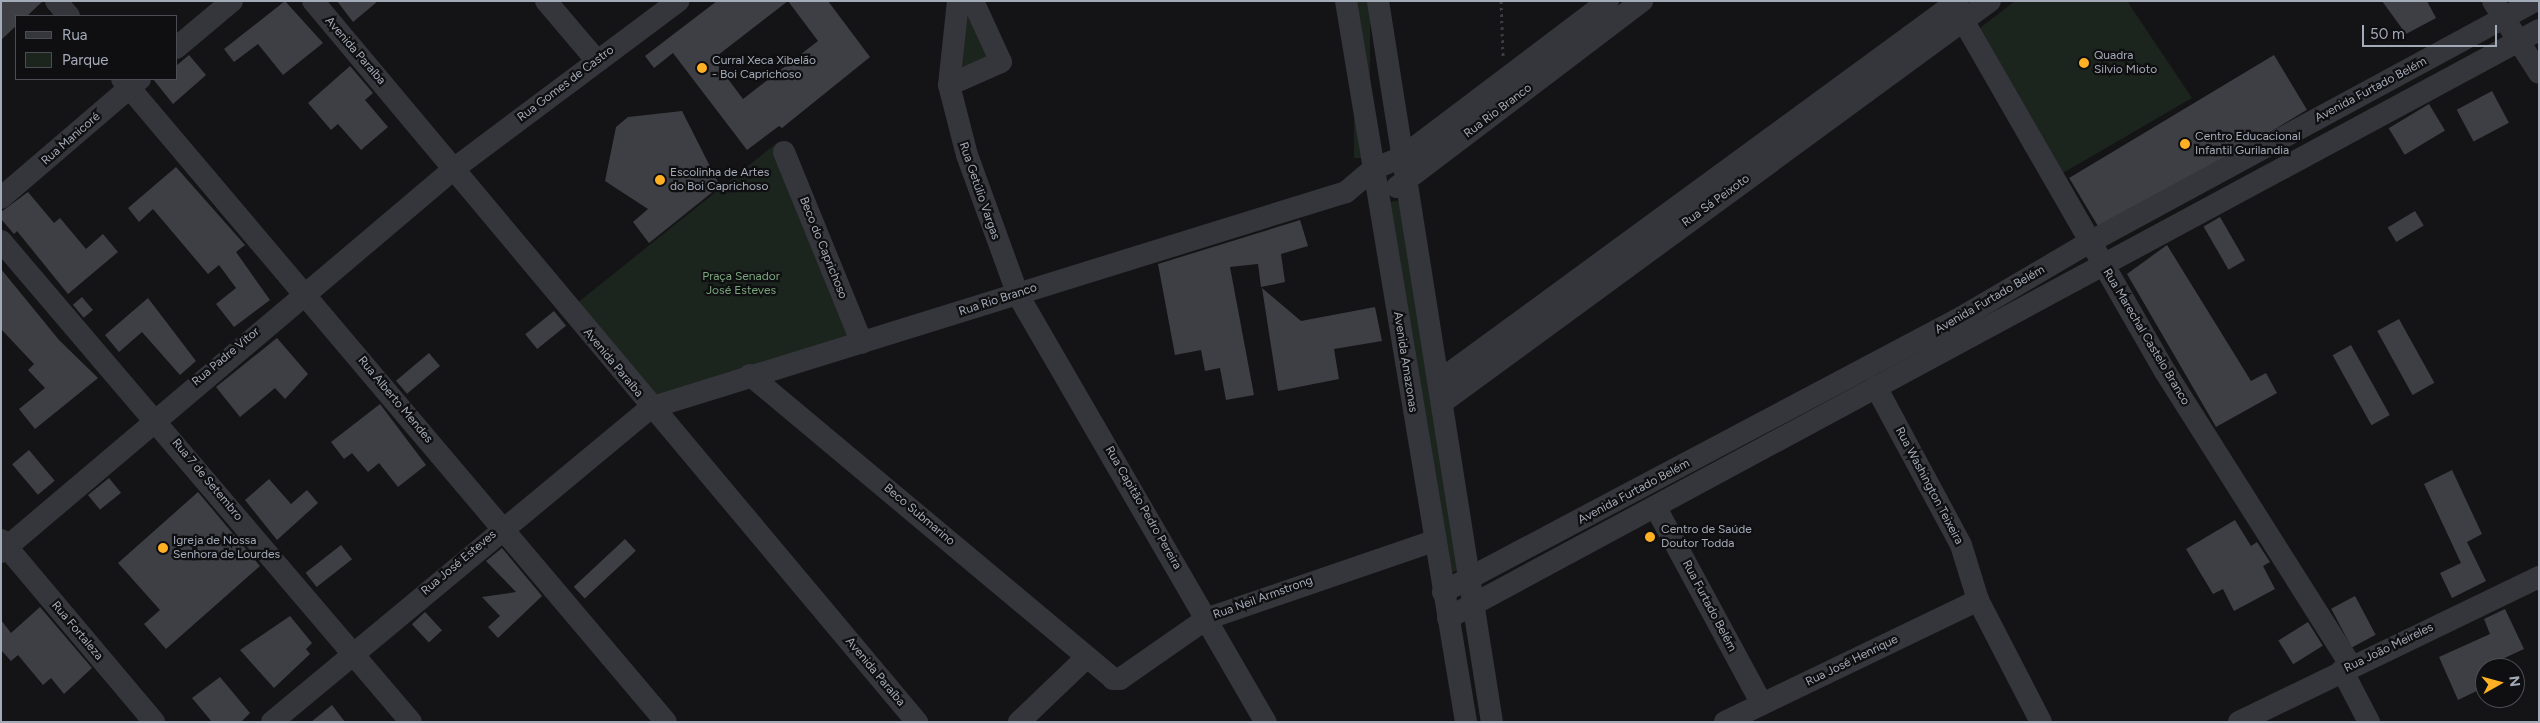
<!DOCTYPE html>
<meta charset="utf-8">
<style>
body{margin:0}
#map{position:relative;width:2540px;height:723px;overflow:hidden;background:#141416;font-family:Figtree,sans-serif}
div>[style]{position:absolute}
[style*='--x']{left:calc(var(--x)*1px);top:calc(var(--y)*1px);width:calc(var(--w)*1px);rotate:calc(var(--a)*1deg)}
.green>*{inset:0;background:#1c251d;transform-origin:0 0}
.building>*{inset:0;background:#3e3f44;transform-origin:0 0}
.path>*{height:3px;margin-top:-1.5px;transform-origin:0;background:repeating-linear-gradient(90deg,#3b3d43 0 2.5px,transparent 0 6.5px)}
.minor>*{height:22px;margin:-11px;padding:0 11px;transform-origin:11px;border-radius:11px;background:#35363c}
.dots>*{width:14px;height:14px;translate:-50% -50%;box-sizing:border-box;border:2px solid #0f0f11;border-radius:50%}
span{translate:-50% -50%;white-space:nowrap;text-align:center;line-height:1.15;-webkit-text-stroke:4.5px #0f0f11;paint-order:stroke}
.street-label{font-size:12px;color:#a4abb8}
.poi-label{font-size:12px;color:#a4abb8}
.left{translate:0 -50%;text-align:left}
.park-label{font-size:12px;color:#79a57b}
.frame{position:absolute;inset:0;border:2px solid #a4abb8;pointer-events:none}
.legend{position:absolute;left:15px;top:15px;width:162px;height:65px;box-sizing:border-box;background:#0f0f11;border:1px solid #4b4d54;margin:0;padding:6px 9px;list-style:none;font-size:15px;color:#a4abb8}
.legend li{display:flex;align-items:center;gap:10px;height:25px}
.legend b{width:25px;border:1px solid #4b4d54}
.north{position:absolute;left:2475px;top:658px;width:50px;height:50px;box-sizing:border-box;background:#0f0f11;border:1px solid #4b4d54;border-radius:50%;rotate:83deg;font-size:14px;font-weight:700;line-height:20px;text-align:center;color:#a4abb8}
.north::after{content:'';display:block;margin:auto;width:18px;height:22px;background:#ffb023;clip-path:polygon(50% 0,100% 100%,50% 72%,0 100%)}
.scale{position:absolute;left:2362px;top:25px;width:135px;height:22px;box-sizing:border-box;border:2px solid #a4abb8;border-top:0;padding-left:6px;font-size:15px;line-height:18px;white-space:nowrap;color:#a4abb8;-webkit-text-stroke:4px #0f0f11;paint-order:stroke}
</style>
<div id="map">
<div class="green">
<div style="left:1354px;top:1px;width:16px;height:157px"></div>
<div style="clip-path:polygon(2015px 1px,2127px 1px,2192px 98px,2063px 173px,1980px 28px)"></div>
<div style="clip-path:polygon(966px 9px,1002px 60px,951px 69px)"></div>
<div style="clip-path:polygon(778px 142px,861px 337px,652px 406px,571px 308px)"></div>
<div style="left:1402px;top:200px;width:375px;height:17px;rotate:81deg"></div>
</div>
<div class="building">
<div style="clip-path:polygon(1px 1px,43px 1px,27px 16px,16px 16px,16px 26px,1px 40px)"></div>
<div style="clip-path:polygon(285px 1px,323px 43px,283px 75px,258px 44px,234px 62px,224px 49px)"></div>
<div style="clip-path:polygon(337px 1px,378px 1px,353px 22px)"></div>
<div style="clip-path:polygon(evenodd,717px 1px,828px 1px,870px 57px,782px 128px,779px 126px,747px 150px,673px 53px,654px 68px,645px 56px,717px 1px,788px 1px,818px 41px,743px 99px,713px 59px,788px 1px)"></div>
<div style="clip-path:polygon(2382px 1px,2427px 1px,2436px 18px,2406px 34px)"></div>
<div style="clip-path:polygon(189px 55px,206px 75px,173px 104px,153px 79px,176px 79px,176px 66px)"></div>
<div style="left:2274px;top:55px;width:64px;height:239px;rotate:59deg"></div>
<div style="clip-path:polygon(350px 66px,373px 93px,365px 100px,388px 127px,361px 150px,338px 124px,331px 130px,308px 103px)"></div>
<div style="left:2492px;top:91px;width:36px;height:40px;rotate:62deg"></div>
<div style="left:2429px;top:104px;width:31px;height:47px;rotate:59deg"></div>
<div style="clip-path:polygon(682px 111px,720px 186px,649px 243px,633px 222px,648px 209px,605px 181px,616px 127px,628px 117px)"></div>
<div style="clip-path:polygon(176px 167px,245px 245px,236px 252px,270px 300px,234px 327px,216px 304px,236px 288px,219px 265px,208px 274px,153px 209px,139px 222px,128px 208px)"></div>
<div style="clip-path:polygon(28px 192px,54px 223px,60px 218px,86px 249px,103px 234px,118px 252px,68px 294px,17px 231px,14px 234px,1px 219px,1px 212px)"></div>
<div style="left:2415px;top:211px;width:17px;height:32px;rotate:59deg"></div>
<div style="left:2220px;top:217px;width:50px;height:19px;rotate:60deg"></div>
<div style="clip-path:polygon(1300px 220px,1308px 246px,1281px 254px,1285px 282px,1261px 287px,1258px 264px,1230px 267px,1254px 395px,1226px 400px,1220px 368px,1205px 371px,1201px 350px,1175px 355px,1158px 264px)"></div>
<div style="clip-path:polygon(2167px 245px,2251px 381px,2266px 373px,2277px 393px,2216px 427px,2127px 274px)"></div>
<div style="clip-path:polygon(1px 269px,59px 340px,98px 378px,35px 429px,19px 409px,45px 388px,28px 370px,34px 364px,1px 329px)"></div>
<div style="clip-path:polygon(1262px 288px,1301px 321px,1375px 307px,1382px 341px,1334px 349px,1339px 379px,1278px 391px)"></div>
<div style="left:82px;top:297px;width:17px;height:12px;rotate:50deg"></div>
<div style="clip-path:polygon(148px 298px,196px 361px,180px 375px,142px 332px,119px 352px,105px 335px)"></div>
<div style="left:554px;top:311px;width:19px;height:37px;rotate:51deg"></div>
<div style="left:2399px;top:319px;width:73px;height:25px;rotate:61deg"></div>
<div style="clip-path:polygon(277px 338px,308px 374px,285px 399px,275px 388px,240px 417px,216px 387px)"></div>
<div style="left:2351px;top:345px;width:80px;height:21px;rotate:61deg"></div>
<div style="left:429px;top:353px;width:17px;height:43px;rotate:50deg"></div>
<div style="clip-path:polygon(380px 404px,426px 465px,398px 487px,379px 463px,368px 472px,352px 453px,344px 459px,331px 442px)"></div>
<div style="left:29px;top:450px;width:40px;height:22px;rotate:50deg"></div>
<div style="clip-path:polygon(2452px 470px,2482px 534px,2467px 542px,2486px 581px,2452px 598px,2440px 573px,2461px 563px,2424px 484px)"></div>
<div style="left:109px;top:478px;width:19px;height:27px;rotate:51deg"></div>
<div style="clip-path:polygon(269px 479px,291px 504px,307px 490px,318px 503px,277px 540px,245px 500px)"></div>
<div style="clip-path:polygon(198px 492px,260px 566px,166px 649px,144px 624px,160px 610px,118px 563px)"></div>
<div style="clip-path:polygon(2235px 520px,2251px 546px,2257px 542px,2270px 562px,2263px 566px,2275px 589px,2234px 611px,2223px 589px,2213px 594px,2186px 549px)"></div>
<div style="left:625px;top:539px;width:16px;height:70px;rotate:47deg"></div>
<div style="left:341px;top:545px;width:18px;height:45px;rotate:52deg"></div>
<div style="clip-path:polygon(502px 548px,542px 596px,498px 638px,488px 627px,500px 616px,482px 597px,516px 592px,486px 561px)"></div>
<div style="left:2355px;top:596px;width:44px;height:27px;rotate:62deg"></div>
<div style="clip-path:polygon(40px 607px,92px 668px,64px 694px,51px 678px,43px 685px,18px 655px,11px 661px,1px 650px,1px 620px,11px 633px)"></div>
<div style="clip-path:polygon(2505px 609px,2524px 649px,2485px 667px,2485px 687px,2458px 700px,2439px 657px,2490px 634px,2484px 619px)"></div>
<div style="left:425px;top:612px;width:25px;height:18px;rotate:47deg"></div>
<div style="clip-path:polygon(290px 616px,312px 643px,306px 649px,310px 654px,274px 688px,240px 650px)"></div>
<div style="left:2308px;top:622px;width:28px;height:35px;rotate:58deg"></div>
<div style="clip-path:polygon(220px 677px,250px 713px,241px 722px,212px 722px,192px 698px)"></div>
<div style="clip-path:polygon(332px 705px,345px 722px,311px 722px)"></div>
</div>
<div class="path">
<div style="--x:1501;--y:1;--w:55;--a:87.9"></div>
</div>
<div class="minor">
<div style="--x:56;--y:1;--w:20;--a:49"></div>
<div style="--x:313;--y:1;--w:941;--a:50.05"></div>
<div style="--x:546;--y:1;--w:77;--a:49.7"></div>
<div style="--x:958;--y:1;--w:84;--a:96.1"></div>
<div style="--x:949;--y:85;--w:72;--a:75.6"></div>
<div style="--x:967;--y:155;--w:149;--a:70"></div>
<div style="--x:1018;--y:295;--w:494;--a:59.9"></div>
<div style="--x:1346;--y:1;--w:731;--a:80.55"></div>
<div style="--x:1378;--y:1;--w:730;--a:81.02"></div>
<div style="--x:1952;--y:1;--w:429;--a:60.1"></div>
<div style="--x:2166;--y:373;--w:347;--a:57.7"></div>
<div style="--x:2493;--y:1;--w:85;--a:57.4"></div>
<div style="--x:176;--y:48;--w:73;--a:-40"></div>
<div style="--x:122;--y:79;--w:842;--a:49.77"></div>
<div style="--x:949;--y:85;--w:57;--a:-23.9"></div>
<div style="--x:1001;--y:62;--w:67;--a:-114.7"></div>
<div style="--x:784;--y:152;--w:206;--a:67.8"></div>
<div style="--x:1397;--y:187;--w:308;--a:-37.2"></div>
<div style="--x:1;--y:198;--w:183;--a:-40.6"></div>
<div style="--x:1;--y:241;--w:632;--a:49.56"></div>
<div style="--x:750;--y:375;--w:473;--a:39.9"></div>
<div style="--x:1113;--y:679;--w:7;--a:0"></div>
<div style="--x:1120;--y:679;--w:105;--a:-34.9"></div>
<div style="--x:1206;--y:619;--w:241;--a:-18.9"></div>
<div style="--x:1439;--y:381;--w:643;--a:-36.21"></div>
<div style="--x:1876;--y:387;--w:179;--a:61.7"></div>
<div style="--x:1961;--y:545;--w:58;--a:72.8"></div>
<div style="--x:1978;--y:600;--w:137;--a:62.7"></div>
<div style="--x:1443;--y:402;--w:678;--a:-36.24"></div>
<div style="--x:1656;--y:508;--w:223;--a:61.6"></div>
<div style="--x:1;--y:540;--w:238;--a:49.9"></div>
<div style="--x:1;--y:552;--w:595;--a:-40.23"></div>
<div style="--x:455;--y:168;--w:279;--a:-36.8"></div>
<div style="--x:1443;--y:592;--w:587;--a:-27.92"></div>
<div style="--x:1962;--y:317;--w:148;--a:-30.4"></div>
<div style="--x:2090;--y:242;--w:506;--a:-28.44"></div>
<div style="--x:1448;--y:618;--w:1239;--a:-28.32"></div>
<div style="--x:2342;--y:670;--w:59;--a:62.6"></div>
<div style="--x:272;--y:722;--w:491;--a:-39.7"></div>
<div style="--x:650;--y:408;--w:729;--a:-17.24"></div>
<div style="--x:1346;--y:192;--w:35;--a:-40"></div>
<div style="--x:1373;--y:169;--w:31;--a:-22"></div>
<div style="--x:1402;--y:157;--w:258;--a:-37.1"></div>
<div style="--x:1019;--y:722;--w:94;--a:-43.7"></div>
<div style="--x:1725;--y:722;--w:281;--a:-25.7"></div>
<div style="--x:2239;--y:722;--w:333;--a:-25.8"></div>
</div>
<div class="dots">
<div style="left:2084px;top:63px;background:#ffb023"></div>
<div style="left:702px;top:68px;background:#ffb023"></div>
<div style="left:2185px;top:144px;background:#ffb023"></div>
<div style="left:660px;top:180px;background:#ffb023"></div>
<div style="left:1650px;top:537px;background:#ffb023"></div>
<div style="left:163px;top:548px;background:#ffb023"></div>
</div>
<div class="street-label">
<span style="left:355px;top:51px;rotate:49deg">Avenida Paraíba</span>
<span style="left:566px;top:84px;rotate:-37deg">Rua Gomes de Castro</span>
<span style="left:2371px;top:90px;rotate:-28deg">Avenida Furtado Belém</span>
<span style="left:1498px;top:111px;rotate:-37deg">Rua Rio Branco</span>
<span style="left:71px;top:139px;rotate:-41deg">Rua Manicoré</span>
<span style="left:979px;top:191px;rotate:71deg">Rua Getúlio Vargas</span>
<span style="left:1716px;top:201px;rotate:-36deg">Rua Sá Peixoto</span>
<span style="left:823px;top:248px;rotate:68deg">Beco do Caprichoso</span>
<span style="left:998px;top:300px;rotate:-18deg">Rua Rio Branco</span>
<span style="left:1990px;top:300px;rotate:-30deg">Avenida Furtado Belém</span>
<span style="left:2146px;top:337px;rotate:59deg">Rua Marechal Castelo Branco</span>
<span style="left:226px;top:357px;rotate:-40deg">Rua Padre Vitor</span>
<span style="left:1405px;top:362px;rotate:81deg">Avenida Amazonas</span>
<span style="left:613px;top:363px;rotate:50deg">Avenida Paraíba</span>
<span style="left:395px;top:400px;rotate:50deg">Rua Alberto Mendes</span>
<span style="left:207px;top:480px;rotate:50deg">Rua 7 de Setembro</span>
<span style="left:1929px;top:486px;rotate:62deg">Rua Washington Teixeira</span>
<span style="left:1634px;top:492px;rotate:-28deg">Avenida Furtado Belém</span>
<span style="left:1143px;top:508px;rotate:60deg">Rua Capitão Pedro Pereira</span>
<span style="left:919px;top:515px;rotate:40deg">Beco Submarino</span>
<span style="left:459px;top:563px;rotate:-40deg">Rua José Esteves</span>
<span style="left:1263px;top:598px;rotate:-20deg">Rua Neil Armstrong</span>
<span style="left:1709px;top:606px;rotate:62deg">Rua Furtado Belém</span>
<span style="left:77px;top:631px;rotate:50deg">Rua Fortaleza</span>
<span style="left:2389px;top:648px;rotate:-26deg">Rua João Meireles</span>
<span style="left:1852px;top:661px;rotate:-26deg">Rua José Henrique</span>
<span style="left:875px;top:672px;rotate:50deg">Avenida Paraíba</span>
</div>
<div class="poi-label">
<span class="left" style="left:2094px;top:63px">Quadra<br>Silvio Mioto</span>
<span class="left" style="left:712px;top:68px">Curral Xeca Xibelão<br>- Boi Caprichoso</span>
<span class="left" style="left:2195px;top:144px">Centro Educacional<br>Infantil Gurilandia</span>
<span class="left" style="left:670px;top:180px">Escolinha de Artes<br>do Boi Caprichoso</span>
<span class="left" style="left:1661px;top:537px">Centro de Saúde<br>Doutor Todda</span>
<span class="left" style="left:173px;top:548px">Igreja de Nossa<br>Senhora de Lourdes</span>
</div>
<div class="park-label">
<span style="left:741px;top:284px">Praça Senador<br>José Esteves</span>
</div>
<div class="frame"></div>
<ul class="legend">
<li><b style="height:6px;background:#35363c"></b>Rua</li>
<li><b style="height:14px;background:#1c251d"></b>Parque</li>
</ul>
<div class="north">N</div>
<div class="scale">50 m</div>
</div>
